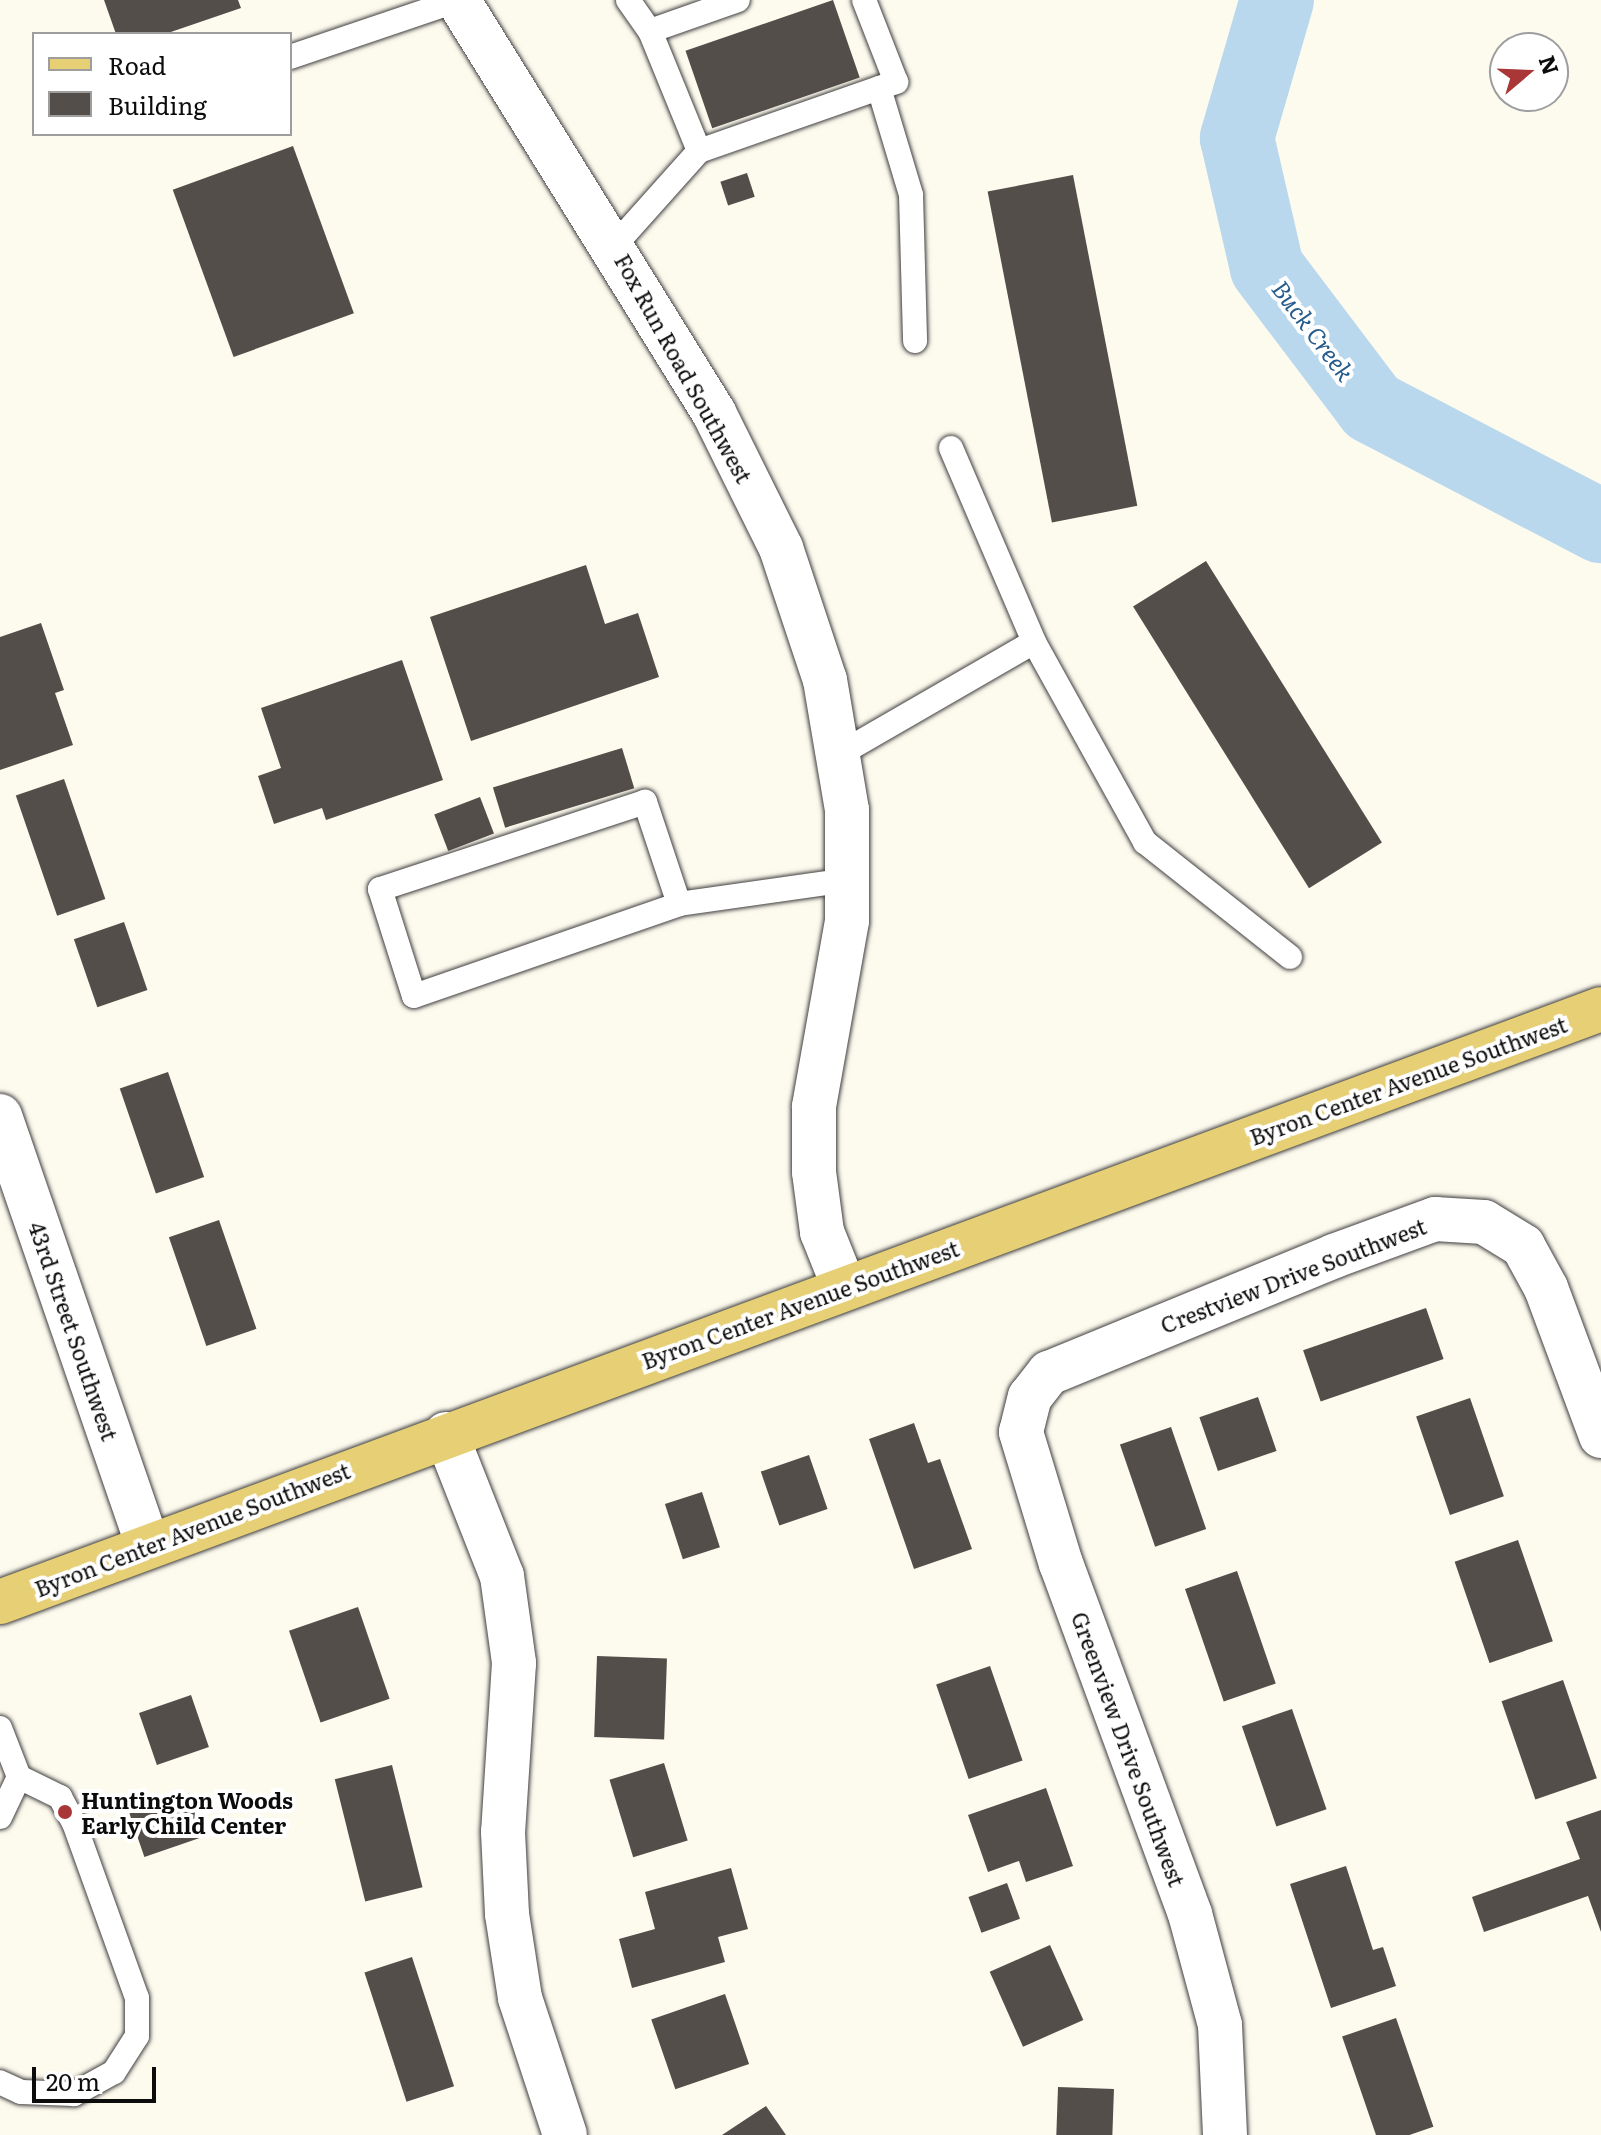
<!DOCTYPE html>
<style>
body{margin:0}
#map{position:relative;width:1601px;height:2135px;overflow:hidden;background:#fdfaee;font-family:Literata,serif}
div>[style]{position:absolute}
[style*='--x']{left:calc(var(--x)*1px);top:calc(var(--y)*1px);width:calc(var(--w)*1px);rotate:calc(var(--a)*1deg)}
.river>*{height:74px;margin:-37px;padding:0 37px;transform-origin:37px;border-radius:37px;background:#b9d8ee}
.building>*{inset:0;background:#534e4a;transform-origin:0 0}
.roads{filter:drop-shadow(0 0 2px #3f3f3f) drop-shadow(0 0 2px #3f3f3f)}
.service>*{height:24px;margin:-12px;padding:0 12px;transform-origin:12px;border-radius:12px;background:#fff}
.minor>*{height:44px;margin:-22px;padding:0 22px;transform-origin:22px;border-radius:22px;background:#fff}
.primary>*{height:44px;margin:-22px;padding:0 22px;transform-origin:22px;border-radius:22px;background:#e6cf74}
.dots>*{width:22px;height:22px;translate:-50% -50%;box-sizing:border-box;border:4px solid #fff;border-radius:50%}
span{translate:-50% -50%;white-space:nowrap;text-align:center;line-height:1.15;-webkit-text-stroke:8px #fff;paint-order:stroke}
.street-label{font-size:22px;color:#0c0c0c}
.poi-label{font-size:22px;color:#0c0c0c;font-weight:700}
.left{translate:0 -50%;text-align:left}
.water-label{font-size:24px;color:#265c8d;font-style:italic}
.legend{position:absolute;left:32px;top:32px;width:260px;height:104px;box-sizing:border-box;background:#fff;border:2px solid #9e9e9e;margin:0;padding:10px 14px;list-style:none;font-size:24px;color:#0c0c0c}
.legend li{display:flex;align-items:center;gap:16px;height:40px}
.legend b{width:40px;border:2px solid #9e9e9e}
.north{position:absolute;left:1489px;top:32px;width:80px;height:80px;box-sizing:border-box;background:#fff;border:2px solid #9e9e9e;border-radius:50%;rotate:71deg;font-size:22px;font-weight:700;line-height:32px;text-align:center;color:#0c0c0c}
.north::after{content:'';display:block;margin:auto;width:28px;height:36px;background:#aa3738;clip-path:polygon(50% 0,100% 100%,50% 72%,0 100%)}
.scale{position:absolute;left:32px;top:2067px;width:124px;height:36px;box-sizing:border-box;border:4px solid #0c0c0c;border-top:0;padding-left:10px;font-size:24px;line-height:28px;white-space:nowrap;color:#0c0c0c;-webkit-text-stroke:6px #fff;paint-order:stroke}
</style>
<div id="map">
<div class="river">
<div style="--x:1277;--y:0;--w:144;--a:106.2"></div>
<div style="--x:1237;--y:138;--w:133;--a:77"></div>
<div style="--x:1267;--y:268;--w:174;--a:52.9"></div>
<div style="--x:1372;--y:407;--w:258;--a:27.5"></div>
</div>
<div class="building">
<div style="clip-path:polygon(104px 0,238px 0,241px 8px,165px 34px,116px 34px)"></div>
<div style="left:833px;top:0;width:82px;height:156px;rotate:71deg"></div>
<div style="left:293px;top:146px;width:178px;height:128px;rotate:70deg"></div>
<div style="left:747px;top:173px;width:25px;height:28px;rotate:72deg"></div>
<div style="left:1073px;top:175px;width:337px;height:87px;rotate:79deg"></div>
<div style="left:1206px;top:561px;width:332px;height:86px;rotate:58deg"></div>
<div style="clip-path:polygon(586px 565px,605px 624px,638px 613px,659px 677px,471px 741px,430px 617px)"></div>
<div style="clip-path:polygon(41px 623px,64px 690px,55px 693px,73px 745px,0 770px,0 637px)"></div>
<div style="clip-path:polygon(402px 660px,443px 780px,326px 820px,322px 808px,274px 824px,258px 776px,281px 768px,261px 708px)"></div>
<div style="left:622px;top:748px;width:42px;height:135px;rotate:73deg"></div>
<div style="left:64px;top:779px;width:127px;height:51px;rotate:71deg"></div>
<div style="left:480px;top:797px;width:39px;height:49px;rotate:69deg"></div>
<div style="left:124px;top:922px;width:72px;height:53px;rotate:71deg"></div>
<div style="left:168px;top:1072px;width:111px;height:51px;rotate:71deg"></div>
<div style="left:219px;top:1220px;width:115px;height:53px;rotate:71deg"></div>
<div style="left:1426px;top:1308px;width:54px;height:130px;rotate:71deg"></div>
<div style="left:1258px;top:1397px;width:57px;height:62px;rotate:71deg"></div>
<div style="left:1470px;top:1398px;width:104px;height:57px;rotate:71deg"></div>
<div style="clip-path:polygon(914px 1423px,928px 1463px,940px 1459px,972px 1549px,914px 1569px,869px 1439px)"></div>
<div style="left:1171px;top:1427px;width:108px;height:54px;rotate:71deg"></div>
<div style="left:809px;top:1455px;width:57px;height:51px;rotate:71deg"></div>
<div style="left:702px;top:1492px;width:58px;height:39px;rotate:72deg"></div>
<div style="left:1518px;top:1540px;width:107px;height:67px;rotate:71deg"></div>
<div style="left:1237px;top:1571px;width:119px;height:55px;rotate:71deg"></div>
<div style="left:358px;top:1607px;width:97px;height:73px;rotate:71deg"></div>
<div style="left:597px;top:1656px;width:70px;height:81px;rotate:2deg"></div>
<div style="left:990px;top:1666px;width:100px;height:57px;rotate:71deg"></div>
<div style="left:1563px;top:1680px;width:104px;height:65px;rotate:71deg"></div>
<div style="left:191px;top:1695px;width:55px;height:55px;rotate:71deg"></div>
<div style="left:1292px;top:1709px;width:106px;height:53px;rotate:71deg"></div>
<div style="left:664px;top:1763px;width:81px;height:57px;rotate:73deg"></div>
<div style="left:392px;top:1765px;width:126px;height:59px;rotate:76deg"></div>
<div style="clip-path:polygon(1046px 1788px,1073px 1866px,1026px 1882px,1019px 1861px,988px 1872px,968px 1815px)"></div>
<div style="left:189px;top:1793px;width:46px;height:63px;rotate:71deg"></div>
<div style="clip-path:polygon(1601px 1810px,1601px 1932px,1588px 1896px,1484px 1932px,1472px 1897px,1580px 1859px,1566px 1822px)"></div>
<div style="clip-path:polygon(1346px 1866px,1373px 1950px,1383px 1947px,1396px 1986px,1331px 2008px,1290px 1884px)"></div>
<div style="clip-path:polygon(731px 1868px,748px 1929px,718px 1937px,725px 1962px,632px 1988px,619px 1939px,655px 1929px,645px 1892px)"></div>
<div style="left:1007px;top:1883px;width:38px;height:41px;rotate:70deg"></div>
<div style="left:1050px;top:1945px;width:82px;height:66px;rotate:66deg"></div>
<div style="left:412px;top:1957px;width:136px;height:50px;rotate:72deg"></div>
<div style="left:725px;top:1994px;width:74px;height:78px;rotate:71deg"></div>
<div style="left:1396px;top:2018px;width:115px;height:57px;rotate:71deg"></div>
<div style="left:1058px;top:2087px;width:56px;height:48px;rotate:2deg"></div>
<div style="clip-path:polygon(766px 2106px,786px 2135px,722px 2135px)"></div>
</div>
<div class="roads">
<div class="service">
<div style="--x:628;--y:0;--w:38;--a:55"></div>
<div style="--x:290;--y:57;--w:177;--a:-18.7"></div>
<div style="--x:879;--y:88;--w:112;--a:73.3"></div>
<div style="--x:911;--y:195;--w:146;--a:88.4"></div>
<div style="--x:699;--y:151;--w:130;--a:-112.2"></div>
<div style="--x:650;--y:31;--w:93;--a:-19.4"></div>
<div style="--x:615;--y:245;--w:126;--a:-48.2"></div>
<div style="--x:699;--y:151;--w:209;--a:-19.3"></div>
<div style="--x:896;--y:82;--w:88;--a:-111.3"></div>
<div style="--x:951;--y:448;--w:211;--a:66.8"></div>
<div style="--x:838;--y:755;--w:226;--a:-30"></div>
<div style="--x:1034;--y:642;--w:229;--a:61"></div>
<div style="--x:1145;--y:842;--w:185;--a:38.4"></div>
<div style="--x:679;--y:904;--w:108;--a:-108.4"></div>
<div style="--x:645;--y:802;--w:279;--a:161.8"></div>
<div style="--x:380;--y:889;--w:112;--a:72.4"></div>
<div style="--x:414;--y:996;--w:281;--a:-19.1"></div>
<div style="--x:679;--y:904;--w:170;--a:-8.1"></div>
<div style="--x:0;--y:1728;--w:53;--a:68.8"></div>
<div style="--x:19;--y:1777;--w:46;--a:26"></div>
<div style="--x:60;--y:1797;--w:30;--a:62"></div>
<div style="--x:74;--y:1823;--w:186;--a:70.2"></div>
<div style="--x:137;--y:1998;--w:38;--a:90"></div>
<div style="--x:137;--y:2036;--w:43;--a:122.6"></div>
<div style="--x:114;--y:2072;--w:46;--a:151.2"></div>
<div style="--x:74;--y:2094;--w:53;--a:-177.8"></div>
<div style="--x:21;--y:2092;--w:23;--a:-155"></div>
<div style="--x:0;--y:1817;--w:44;--a:-64.6"></div>
</div>
<div class="minor">
<div style="--x:458;--y:0;--w:486;--a:58.2"></div>
<div style="--x:714;--y:413;--w:151;--a:63.6"></div>
<div style="--x:781;--y:548;--w:139;--a:71.6"></div>
<div style="--x:825;--y:680;--w:132;--a:80.4"></div>
<div style="--x:847;--y:810;--w:111;--a:90"></div>
<div style="--x:847;--y:921;--w:189;--a:100.1"></div>
<div style="--x:814;--y:1107;--w:65;--a:90"></div>
<div style="--x:814;--y:1172;--w:61;--a:82.4"></div>
<div style="--x:822;--y:1232;--w:59;--a:68.2"></div>
<div style="--x:0;--y:1116;--w:454;--a:71"></div>
<div style="--x:446;--y:1434;--w:153;--a:68.5"></div>
<div style="--x:502;--y:1576;--w:88;--a:82.1"></div>
<div style="--x:514;--y:1663;--w:169;--a:93.7"></div>
<div style="--x:503;--y:1832;--w:82;--a:87.2"></div>
<div style="--x:507;--y:1914;--w:85;--a:81.2"></div>
<div style="--x:520;--y:1998;--w:144;--a:71.8"></div>
<div style="--x:1225;--y:2135;--w:110;--a:-92.6"></div>
<div style="--x:1220;--y:2025;--w:115;--a:-105.1"></div>
<div style="--x:1190;--y:1914;--w:373;--a:-110.2"></div>
<div style="--x:1061;--y:1564;--w:138;--a:-106.9"></div>
<div style="--x:1021;--y:1432;--w:36;--a:-76"></div>
<div style="--x:1030;--y:1397;--w:31;--a:-52"></div>
<div style="--x:1049;--y:1373;--w:308;--a:-22.3"></div>
<div style="--x:1334;--y:1256;--w:108;--a:-20.1"></div>
<div style="--x:1435;--y:1219;--w:49;--a:3.5"></div>
<div style="--x:1484;--y:1222;--w:46;--a:31.6"></div>
<div style="--x:1523;--y:1246;--w:48;--a:61.3"></div>
<div style="--x:1546;--y:1288;--w:158;--a:69.6"></div>
</div>
<div class="primary">
<div style="--x:0;--y:1602;--w:1707;--a:-20.32"></div>
</div>
</div>
<div class="dots">
<div style="left:65px;top:1812px;background:#aa3738"></div>
</div>
<div class="street-label">
<span style="left:684px;top:368px;rotate:61deg">Fox Run Road Southwest</span>
<span style="left:1408px;top:1080px;rotate:-20deg">Byron Center Avenue Southwest</span>
<span style="left:1293px;top:1275px;rotate:-21deg">Crestview Drive Southwest</span>
<span style="left:800px;top:1304px;rotate:-20deg">Byron Center Avenue Southwest</span>
<span style="left:74px;top:1331px;rotate:71deg">43rd Street Southwest</span>
<span style="left:192px;top:1529px;rotate:-21deg">Byron Center Avenue Southwest</span>
<span style="left:1129px;top:1749px;rotate:70deg">Greenview Drive Southwest</span>
</div>
<div class="poi-label">
<span class="left" style="left:81px;top:1812px">Huntington Woods<br>Early Child Center</span>
</div>
<div class="water-label">
<span style="left:1314px;top:330px;rotate:53deg">Buck Creek</span>
</div>
<ul class="legend">
<li><b style="height:10px;background:#e6cf74"></b>Road</li>
<li><b style="height:22px;background:#534e4a"></b>Building</li>
</ul>
<div class="north">N</div>
<div class="scale">20 m</div>
</div>
